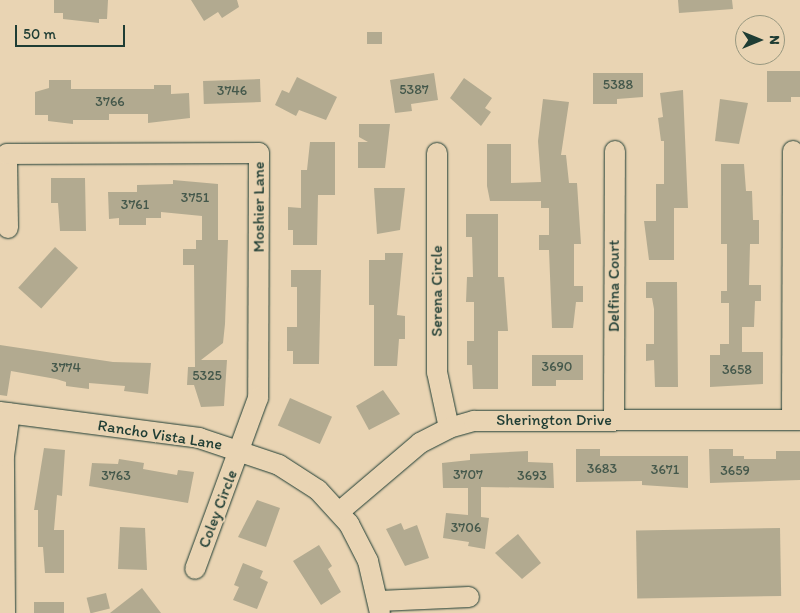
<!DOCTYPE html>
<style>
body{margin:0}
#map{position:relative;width:800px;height:613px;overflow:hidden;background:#e9d4b3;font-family:Itim,sans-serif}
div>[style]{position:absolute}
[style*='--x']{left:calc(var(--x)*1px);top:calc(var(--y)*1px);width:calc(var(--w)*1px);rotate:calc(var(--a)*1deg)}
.building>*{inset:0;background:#b2aa90;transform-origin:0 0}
.roads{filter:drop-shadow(0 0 1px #1f3d34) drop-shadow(0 0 1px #1f3d34)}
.minor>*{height:20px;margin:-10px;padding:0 10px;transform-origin:10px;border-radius:10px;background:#e9d4b3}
span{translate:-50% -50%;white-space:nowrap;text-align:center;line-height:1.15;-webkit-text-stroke:4px #e9d4b3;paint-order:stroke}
.number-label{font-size:14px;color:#44584b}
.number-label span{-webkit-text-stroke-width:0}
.street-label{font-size:16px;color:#1f3d34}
.north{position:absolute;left:735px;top:15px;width:50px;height:50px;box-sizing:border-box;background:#e9d4b3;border:1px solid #989880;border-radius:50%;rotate:90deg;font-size:14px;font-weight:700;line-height:20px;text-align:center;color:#1f3d34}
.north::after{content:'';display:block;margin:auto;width:18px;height:22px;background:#1f3d34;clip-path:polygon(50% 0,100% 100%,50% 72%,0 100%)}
.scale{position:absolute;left:15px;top:25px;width:110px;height:22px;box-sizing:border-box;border:2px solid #1f3d34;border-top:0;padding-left:6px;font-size:15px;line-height:18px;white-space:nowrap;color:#1f3d34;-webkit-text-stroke:4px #e9d4b3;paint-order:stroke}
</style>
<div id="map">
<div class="building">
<div style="clip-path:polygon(54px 0,108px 0,107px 19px,99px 19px,99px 23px,63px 19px,63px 13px,54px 13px)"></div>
<div style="clip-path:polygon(191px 0,237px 0,239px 7px,222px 18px,218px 12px,204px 21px)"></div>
<div style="clip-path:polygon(678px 0,732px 0,733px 9px,679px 13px)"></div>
<div style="left:367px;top:32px;width:15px;height:12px"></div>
<div style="clip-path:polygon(767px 71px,800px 71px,800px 97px,791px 97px,791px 102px,767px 102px)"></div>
<div style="clip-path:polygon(434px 73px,438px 100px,411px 104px,412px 111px,395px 113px,390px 80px)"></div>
<div style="clip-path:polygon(593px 73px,643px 73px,643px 97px,617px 99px,617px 104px,593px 104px)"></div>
<div style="clip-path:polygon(297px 77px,337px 97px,326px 120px,299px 110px,296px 116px,275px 105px,282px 90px,289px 93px)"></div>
<div style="clip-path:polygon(464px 78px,492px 98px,485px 108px,491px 112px,481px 126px,450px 98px)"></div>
<div style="left:260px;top:79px;width:23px;height:57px;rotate:88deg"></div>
<div style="clip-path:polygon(49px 80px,71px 80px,71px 89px,154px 89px,154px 85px,171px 85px,171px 94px,189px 93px,190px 118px,148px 123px,148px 114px,109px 114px,109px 120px,73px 120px,73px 124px,48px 121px,48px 115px,35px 115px,35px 92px,49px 88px)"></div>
<div style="clip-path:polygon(683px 90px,688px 208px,674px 208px,674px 260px,649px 260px,644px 221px,656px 221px,656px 184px,664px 184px,664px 141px,661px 141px,658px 118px,663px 117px,660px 93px)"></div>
<div style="clip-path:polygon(543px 99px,569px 102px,561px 155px,566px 155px,569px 183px,577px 183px,581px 244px,574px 244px,574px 286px,583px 286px,583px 302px,576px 302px,573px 328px,552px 328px,549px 250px,539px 250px,539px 235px,549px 235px,549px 208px,541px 208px,541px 201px,490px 201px,487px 186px,487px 144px,511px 144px,511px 183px,541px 182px,538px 141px)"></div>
<div style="clip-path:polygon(720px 99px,748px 103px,739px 144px,715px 141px)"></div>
<div style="clip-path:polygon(359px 124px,390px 124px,385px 168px,358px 168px,358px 142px,368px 142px,359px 137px)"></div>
<div style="clip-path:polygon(310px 142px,335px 142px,335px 195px,318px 195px,317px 245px,293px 245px,293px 230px,288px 230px,288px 207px,301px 208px,301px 170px,307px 170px)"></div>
<div style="clip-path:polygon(721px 164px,744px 164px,746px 191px,752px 191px,753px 220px,759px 220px,759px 244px,750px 244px,749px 285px,761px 285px,761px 301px,755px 301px,754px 327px,742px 327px,742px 352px,763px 352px,763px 384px,710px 387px,710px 355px,720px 355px,720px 344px,729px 344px,729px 303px,721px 303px,721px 291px,727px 291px,727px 244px,721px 244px)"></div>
<div style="clip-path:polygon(51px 178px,85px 178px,86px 231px,60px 231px,58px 203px,51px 203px)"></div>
<div style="clip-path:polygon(173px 180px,218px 184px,218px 240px,228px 240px,225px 324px,223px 343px,201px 360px,227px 360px,224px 406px,201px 407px,194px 385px,187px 385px,188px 367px,195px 367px,194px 265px,183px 265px,183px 249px,196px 249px,196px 240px,202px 240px,202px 216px,161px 212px,161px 218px,146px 218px,146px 225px,119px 225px,119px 218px,109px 219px,108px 192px,137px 192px,137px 185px,173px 184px)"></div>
<div style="clip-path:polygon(374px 188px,405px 188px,400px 230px,377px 234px)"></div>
<div style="clip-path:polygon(466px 214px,498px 214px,498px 277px,504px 277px,508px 331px,498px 331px,498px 389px,473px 389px,472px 365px,467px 365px,467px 341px,474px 341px,474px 302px,466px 302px,467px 277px,473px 277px,472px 237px,466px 237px)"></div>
<div style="left:55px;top:247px;width:31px;height:55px;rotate:42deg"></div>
<div style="clip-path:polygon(385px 253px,403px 253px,397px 315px,405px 316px,405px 339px,399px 339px,397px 366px,374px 366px,374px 305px,369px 305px,369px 260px,385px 260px)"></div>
<div style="clip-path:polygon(291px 270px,321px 270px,319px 364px,293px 364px,293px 351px,287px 351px,287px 327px,297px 327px,297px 287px,291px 287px)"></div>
<div style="clip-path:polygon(646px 282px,677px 282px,678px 387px,655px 387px,654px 360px,646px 361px,646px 344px,654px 344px,654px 309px,652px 298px,646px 298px)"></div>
<div style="clip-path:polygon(0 345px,113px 362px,151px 363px,148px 394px,124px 391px,125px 386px,89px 383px,89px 389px,66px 386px,66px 382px,56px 379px,11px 371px,7px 396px,0 395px)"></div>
<div style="clip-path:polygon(532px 355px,583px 355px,583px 380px,556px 380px,556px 386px,532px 386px)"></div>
<div style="clip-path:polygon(383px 390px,400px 414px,369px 430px,356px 406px)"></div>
<div style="left:290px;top:398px;width:46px;height:30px;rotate:24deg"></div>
<div style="clip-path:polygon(44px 448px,65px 450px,62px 496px,57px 495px,54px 530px,64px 530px,64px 573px,45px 573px,43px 547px,38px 547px,38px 510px,34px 510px)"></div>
<div style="clip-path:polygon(576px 449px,600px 449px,600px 456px,688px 456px,688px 488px,642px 485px,642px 481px,576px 482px)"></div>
<div style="clip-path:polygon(709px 449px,733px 449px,733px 456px,744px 456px,744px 459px,776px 459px,776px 451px,800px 451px,800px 480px,710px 483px)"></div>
<div style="clip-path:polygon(528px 451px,528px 462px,553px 463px,554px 488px,481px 487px,481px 517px,489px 518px,485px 549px,468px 546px,469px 542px,443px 538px,446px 513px,468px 515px,468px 488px,443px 488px,442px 463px,470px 460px,470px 454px)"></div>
<div style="clip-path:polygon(119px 459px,144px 463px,143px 469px,177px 475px,178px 470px,194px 472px,188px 503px,89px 486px,92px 463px,118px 464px)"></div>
<div style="clip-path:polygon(257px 500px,280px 508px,266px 547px,238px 537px)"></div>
<div style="clip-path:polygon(401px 523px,404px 530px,417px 525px,429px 558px,405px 566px,386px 529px)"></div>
<div style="clip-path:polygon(120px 527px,145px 528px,147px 570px,118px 569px)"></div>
<div style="left:780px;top:528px;width:68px;height:144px;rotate:89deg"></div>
<div style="clip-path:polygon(518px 534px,541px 563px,522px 579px,495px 553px)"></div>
<div style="clip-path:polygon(319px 545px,332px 566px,328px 569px,341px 592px,321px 605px,293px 561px)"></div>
<div style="clip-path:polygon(243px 563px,263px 571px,260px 578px,268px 582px,257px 609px,233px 600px,239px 587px,234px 585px)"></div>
<div style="clip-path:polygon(142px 588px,161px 613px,110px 613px)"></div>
<div style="left:106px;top:593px;width:16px;height:20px;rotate:76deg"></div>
<div style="left:34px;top:602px;width:30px;height:11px"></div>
</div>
<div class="roads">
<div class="minor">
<div style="--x:437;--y:153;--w:219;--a:90"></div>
<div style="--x:437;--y:372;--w:57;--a:77.9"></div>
<div style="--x:8;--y:228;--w:74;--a:-90.8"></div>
<div style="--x:7;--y:154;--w:252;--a:-0.2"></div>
<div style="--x:259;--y:153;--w:245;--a:90.2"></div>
<div style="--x:258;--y:398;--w:182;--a:110.2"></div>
<div style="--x:0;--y:412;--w:201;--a:7.4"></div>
<div style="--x:199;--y:438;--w:84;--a:18.6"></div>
<div style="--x:279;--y:465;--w:46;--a:32.7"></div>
<div style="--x:318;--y:490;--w:46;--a:47.6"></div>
<div style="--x:349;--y:524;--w:42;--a:62.8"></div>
<div style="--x:368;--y:561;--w:53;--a:77"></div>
<div style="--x:614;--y:420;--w:269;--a:-89.8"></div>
<div style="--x:792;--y:420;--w:269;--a:-89.8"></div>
<div style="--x:339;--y:512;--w:106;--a:-40.4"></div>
<div style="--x:420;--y:443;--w:33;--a:-27"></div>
<div style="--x:449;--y:428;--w:26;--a:-16"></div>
<div style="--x:474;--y:421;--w:326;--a:-0.2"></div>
<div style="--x:379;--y:601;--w:90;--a:-2.5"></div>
<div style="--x:5;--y:613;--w:157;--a:-90.4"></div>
<div style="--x:4;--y:456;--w:43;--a:-82.1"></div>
</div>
</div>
<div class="number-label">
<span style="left:618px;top:85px">5388</span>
<span style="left:414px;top:90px">5387</span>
<span style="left:232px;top:91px">3746</span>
<span style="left:110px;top:102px">3766</span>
<span style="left:195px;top:198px">3751</span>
<span style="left:135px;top:205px">3761</span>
<span style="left:557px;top:367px">3690</span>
<span style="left:66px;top:368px">3774</span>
<span style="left:737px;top:370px">3658</span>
<span style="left:207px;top:376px">5325</span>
<span style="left:602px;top:469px">3683</span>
<span style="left:665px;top:470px">3671</span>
<span style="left:735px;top:471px">3659</span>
<span style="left:468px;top:475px">3707</span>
<span style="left:116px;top:476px">3763</span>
<span style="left:532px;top:476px">3693</span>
<span style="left:466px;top:528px">3706</span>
</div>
<div class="street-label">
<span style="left:259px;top:207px;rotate:-90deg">Moshier Lane</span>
<span style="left:614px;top:286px;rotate:-90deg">Delfina Court</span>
<span style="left:437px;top:291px;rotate:-90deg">Serena Circle</span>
<span style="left:554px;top:420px">Sherington Drive</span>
<span style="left:160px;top:435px;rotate:9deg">Rancho Vista Lane</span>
<span style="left:218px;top:509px;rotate:-69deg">Coley Circle</span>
</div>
<div class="north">N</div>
<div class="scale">50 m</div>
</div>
